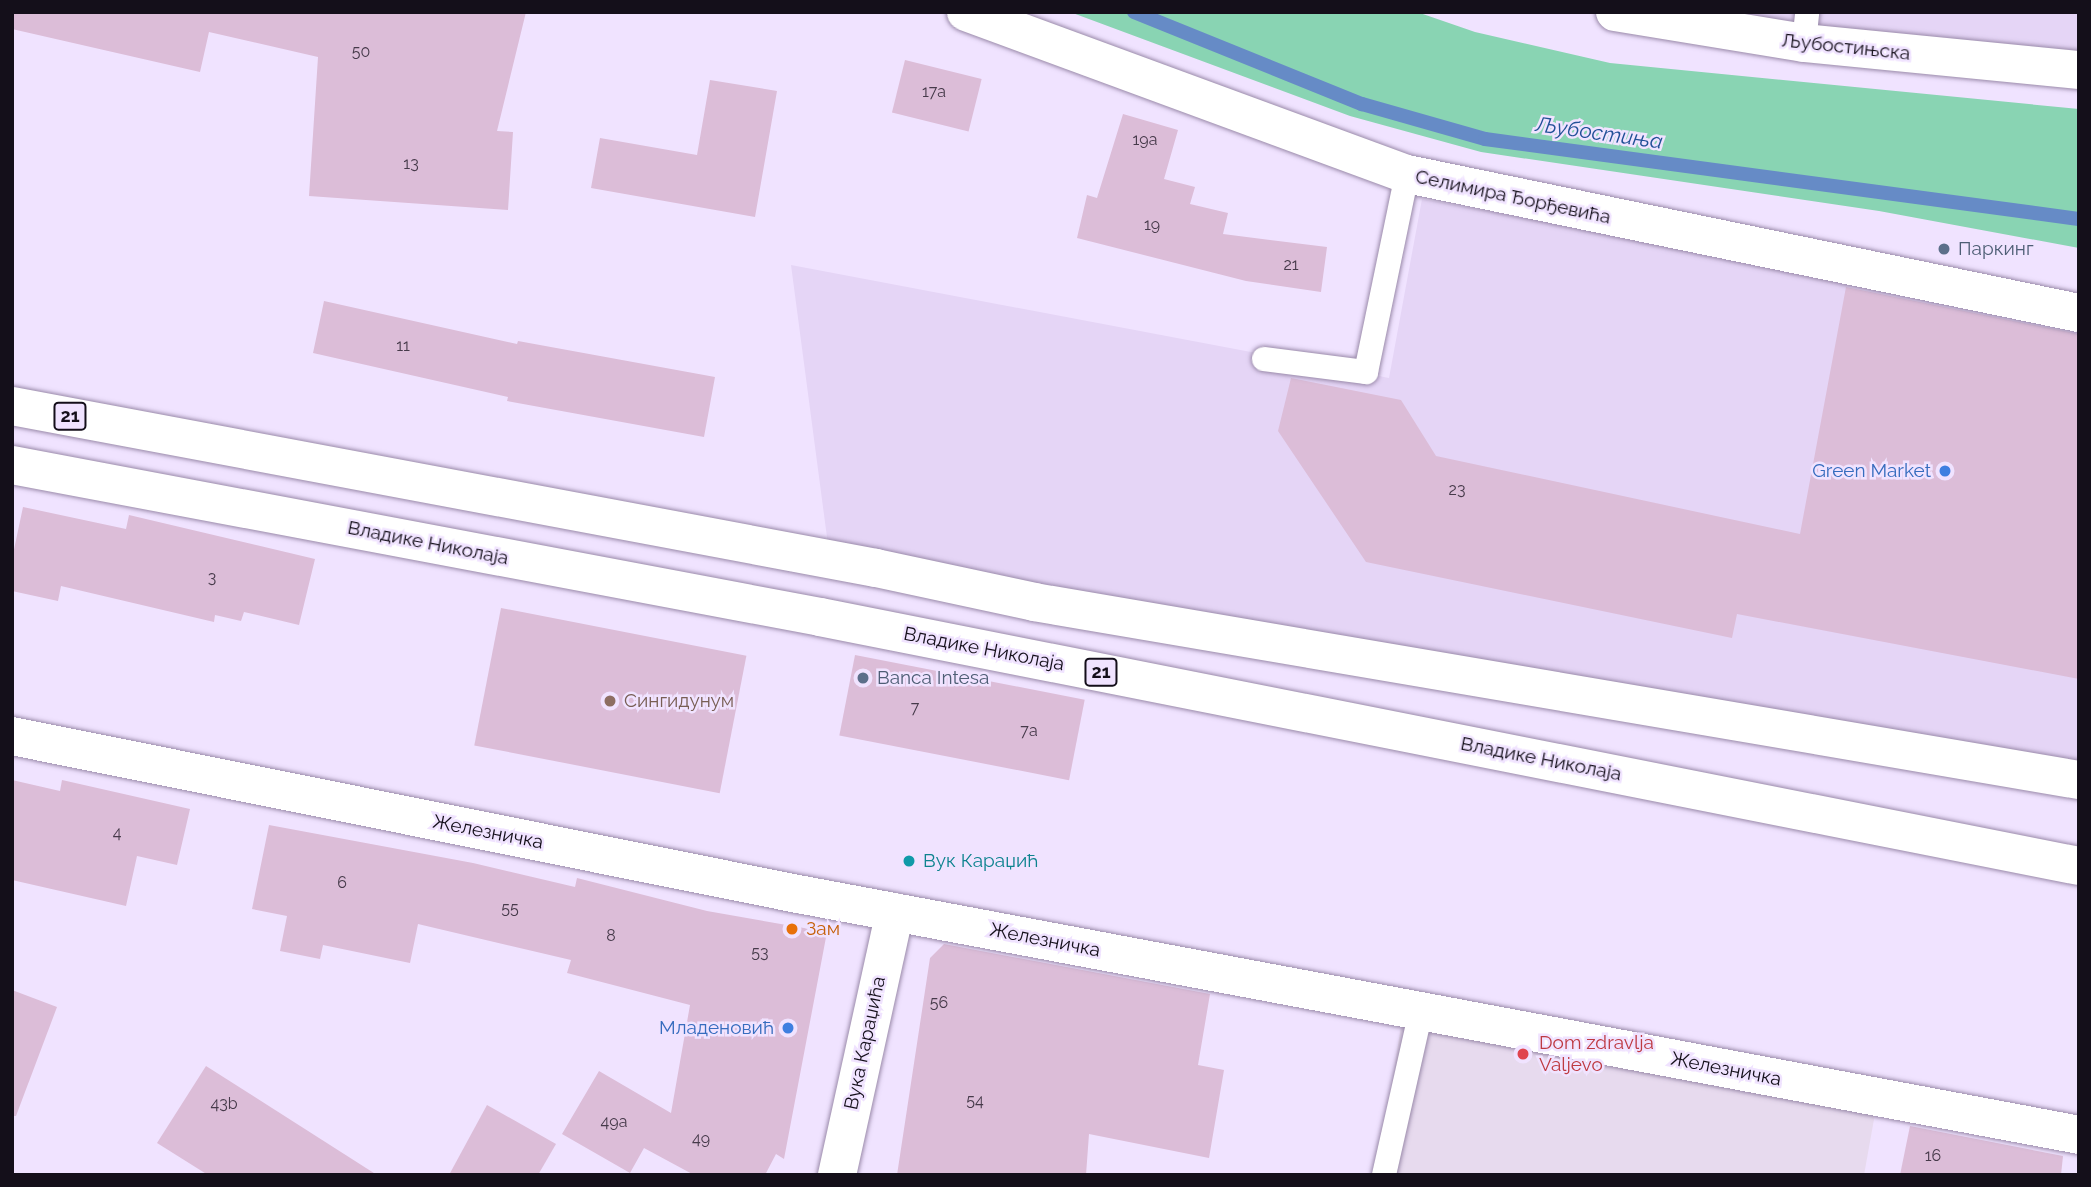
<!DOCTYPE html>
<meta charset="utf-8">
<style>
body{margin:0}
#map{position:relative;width:2091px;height:1187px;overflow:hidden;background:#f0e3ff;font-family:Raleway,sans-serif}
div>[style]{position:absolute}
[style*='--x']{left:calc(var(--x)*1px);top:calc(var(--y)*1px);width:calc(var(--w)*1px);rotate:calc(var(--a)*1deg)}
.built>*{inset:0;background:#e5d5f6}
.medical>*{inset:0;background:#e7daee}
.green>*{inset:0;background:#89d4b3}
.stream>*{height:14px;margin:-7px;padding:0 7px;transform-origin:7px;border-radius:7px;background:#668bc6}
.building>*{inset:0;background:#dcbdd8;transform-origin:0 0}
.roads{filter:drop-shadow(0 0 2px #9a8aaa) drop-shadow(0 0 2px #9a8aaa)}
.service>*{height:24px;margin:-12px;padding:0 12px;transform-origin:12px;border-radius:12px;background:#fff}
.minor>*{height:38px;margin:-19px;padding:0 19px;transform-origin:19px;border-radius:19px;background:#fff}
.primary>*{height:38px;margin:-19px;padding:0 19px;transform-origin:19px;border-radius:19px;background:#fff}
.dots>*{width:19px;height:19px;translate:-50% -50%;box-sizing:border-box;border:4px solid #f0e3ff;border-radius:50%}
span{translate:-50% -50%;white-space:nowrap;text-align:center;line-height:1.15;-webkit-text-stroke:5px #f0e3ff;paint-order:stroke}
.number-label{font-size:16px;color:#463a4a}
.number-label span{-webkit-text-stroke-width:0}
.shield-label span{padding:2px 5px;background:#f0e3ff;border:2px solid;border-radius:5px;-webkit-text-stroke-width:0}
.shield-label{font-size:18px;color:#140f1a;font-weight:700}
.street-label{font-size:19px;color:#140f1a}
.service-label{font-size:19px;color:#4e5e75}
.left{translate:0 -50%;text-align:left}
.shop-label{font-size:19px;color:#366cbe}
.right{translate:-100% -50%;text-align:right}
.education-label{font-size:19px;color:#785e54}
.culture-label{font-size:19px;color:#0d838f}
.food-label{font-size:19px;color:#c56008}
.health-label{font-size:19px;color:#be3a42}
.water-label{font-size:21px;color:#215097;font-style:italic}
.frame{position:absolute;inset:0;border:14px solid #140f1a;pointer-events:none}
</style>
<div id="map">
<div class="built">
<div style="clip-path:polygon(1615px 12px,2079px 12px,2079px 70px)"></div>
<div style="clip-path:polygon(1422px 199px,2079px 320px,2079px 769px,830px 560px,791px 265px,1389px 378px)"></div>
</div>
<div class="medical">
<div style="clip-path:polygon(1404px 1008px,1878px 1097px,1864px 1175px,1377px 1175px)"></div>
</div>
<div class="green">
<div style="clip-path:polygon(1070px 12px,1417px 12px,1475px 32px,1610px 63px,2079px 109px,2079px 248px,1879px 211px,1481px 152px,1350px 116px)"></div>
</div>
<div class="stream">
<div style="--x:1134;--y:12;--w:246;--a:22"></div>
<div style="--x:1362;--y:104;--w:128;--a:15.9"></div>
<div style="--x:1485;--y:139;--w:599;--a:7.67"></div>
</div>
<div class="building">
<div style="clip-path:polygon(12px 12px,526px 12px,497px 131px,513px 132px,508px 210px,309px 196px,318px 57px,209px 32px,200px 72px,12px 29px)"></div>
<div style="left:905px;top:60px;width:79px;height:54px;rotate:14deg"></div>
<div style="clip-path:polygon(710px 80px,777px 91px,755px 217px,591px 188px,600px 138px,697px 155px)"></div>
<div style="clip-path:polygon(1123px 114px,1178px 130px,1164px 179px,1195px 187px,1190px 204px,1228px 213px,1223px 234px,1327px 247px,1321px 292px,1246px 281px,1077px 238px,1087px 195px,1097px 198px)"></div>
<div style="clip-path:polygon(1846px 287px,2079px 334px,2079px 679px,1737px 614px,1732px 638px,1366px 562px,1278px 431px,1291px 378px,1401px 400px,1436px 456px,1800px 534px)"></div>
<div style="clip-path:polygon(324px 301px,517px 344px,518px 341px,715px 377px,704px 437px,507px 401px,508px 397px,313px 353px)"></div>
<div style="clip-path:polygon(23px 507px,126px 529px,129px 515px,315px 559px,299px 625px,244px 612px,241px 621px,215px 615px,214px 622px,61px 586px,58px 601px,12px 591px,12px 559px)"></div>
<div style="left:501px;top:608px;width:250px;height:140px;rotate:11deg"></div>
<div style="left:855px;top:655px;width:234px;height:82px;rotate:11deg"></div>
<div style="clip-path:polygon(12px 780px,60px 791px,62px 780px,190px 809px,177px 865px,137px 856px,126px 906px,12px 880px)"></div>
<div style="clip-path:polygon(269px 825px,473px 863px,575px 887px,577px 878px,707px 911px,827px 932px,784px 1159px,776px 1154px,765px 1175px,694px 1175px,644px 1148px,630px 1173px,562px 1134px,599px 1071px,671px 1113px,690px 1005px,567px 973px,571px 960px,418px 924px,410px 963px,323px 945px,320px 959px,280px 951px,287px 916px,252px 909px)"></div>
<div style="clip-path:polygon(944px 944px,1210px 994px,1198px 1065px,1224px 1070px,1209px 1158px,1089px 1134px,1086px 1175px,897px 1175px,930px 958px)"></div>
<div style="clip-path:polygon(12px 990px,57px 1007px,16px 1116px,12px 1116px)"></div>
<div style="clip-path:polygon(206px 1066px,377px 1175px,208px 1175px,157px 1143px)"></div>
<div style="clip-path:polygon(487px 1105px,556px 1144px,538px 1175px,449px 1175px)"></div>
<div style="clip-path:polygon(1910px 1126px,2063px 1156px,2061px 1175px,1900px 1175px)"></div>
</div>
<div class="roads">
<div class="service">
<div style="--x:1804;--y:43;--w:31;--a:-84"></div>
<div style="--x:1264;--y:359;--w:103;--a:7.3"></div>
<div style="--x:1366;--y:372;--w:202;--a:-78.3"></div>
<div style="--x:1384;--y:1175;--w:168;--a:-77.3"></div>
</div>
<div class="minor">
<div style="--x:966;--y:12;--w:470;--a:20.2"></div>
<div style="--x:1407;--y:174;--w:686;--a:11.69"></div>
<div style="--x:1615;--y:12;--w:192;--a:9.3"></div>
<div style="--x:1804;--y:43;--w:276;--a:5.6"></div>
<div style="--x:12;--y:736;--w:802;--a:11.37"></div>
<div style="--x:798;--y:894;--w:1303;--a:10.65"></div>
<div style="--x:837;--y:1175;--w:269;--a:-77.6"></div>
</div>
<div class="primary">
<div style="--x:12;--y:406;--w:879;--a:10.62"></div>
<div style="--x:876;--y:568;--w:162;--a:12.1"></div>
<div style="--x:1034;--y:602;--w:1060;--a:9.67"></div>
<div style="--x:12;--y:465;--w:822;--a:10.65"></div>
<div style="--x:820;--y:617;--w:1283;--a:11.19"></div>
</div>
</div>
<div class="dots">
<div style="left:1944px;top:249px;background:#5c6f8a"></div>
<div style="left:1945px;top:471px;background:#3f7fe0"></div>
<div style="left:863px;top:678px;background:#5c6f8a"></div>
<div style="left:610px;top:701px;background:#8d6e63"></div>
<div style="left:909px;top:861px;background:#0f9aa8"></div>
<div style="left:792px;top:929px;background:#e8710a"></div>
<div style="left:788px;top:1028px;background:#3f7fe0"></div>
<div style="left:1523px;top:1054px;background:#e0444e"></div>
</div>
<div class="number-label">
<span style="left:361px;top:52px">50</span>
<span style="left:934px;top:92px">17a</span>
<span style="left:1145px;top:140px">19a</span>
<span style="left:411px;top:164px">13</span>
<span style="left:1152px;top:225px">19</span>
<span style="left:1291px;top:265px">21</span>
<span style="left:403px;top:346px">11</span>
<span style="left:1457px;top:490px">23</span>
<span style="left:212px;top:578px">3</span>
<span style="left:915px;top:708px">7</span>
<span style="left:1029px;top:731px">7a</span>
<span style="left:117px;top:833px">4</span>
<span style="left:342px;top:883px">6</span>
<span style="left:510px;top:909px">55</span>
<span style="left:611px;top:936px">8</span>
<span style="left:760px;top:953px">53</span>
<span style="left:939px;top:1003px">56</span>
<span style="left:975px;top:1101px">54</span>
<span style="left:224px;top:1104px">43b</span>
<span style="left:614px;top:1122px">49a</span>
<span style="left:701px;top:1139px">49</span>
<span style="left:1933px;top:1156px">16</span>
</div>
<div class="shield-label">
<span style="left:70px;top:416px">21</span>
<span style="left:1101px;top:672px">21</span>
</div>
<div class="street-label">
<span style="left:1846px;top:47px;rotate:6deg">Љубостињска</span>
<span style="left:1513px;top:197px;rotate:12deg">Селимира Ђорђевића</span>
<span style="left:428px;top:543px;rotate:11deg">Владике Николаја</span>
<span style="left:984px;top:649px;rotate:11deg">Владике Николаја</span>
<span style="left:1541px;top:759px;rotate:11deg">Владике Николаја</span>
<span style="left:488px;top:832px;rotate:11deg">Железничка</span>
<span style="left:1045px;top:940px;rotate:11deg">Железничка</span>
<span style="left:865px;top:1043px;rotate:-78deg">Вука Караџића</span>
<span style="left:1726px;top:1069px;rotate:11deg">Железничка</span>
</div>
<div class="service-label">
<span class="left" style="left:1958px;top:249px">Паркинг</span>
<span class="left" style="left:877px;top:678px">Banca Intesa</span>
</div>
<div class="shop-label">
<span class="right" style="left:1931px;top:471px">Green Market</span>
<span class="right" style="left:774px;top:1028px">Младеновић</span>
</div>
<div class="education-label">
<span class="left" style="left:624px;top:701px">Сингидунум</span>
</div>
<div class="culture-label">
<span class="left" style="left:923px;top:861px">Вук Караџић</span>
</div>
<div class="food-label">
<span class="left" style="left:806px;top:929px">Зам</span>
</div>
<div class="health-label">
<span class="left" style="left:1539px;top:1054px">Dom zdravlja<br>Valjevo</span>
</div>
<div class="water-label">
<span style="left:1599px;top:133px;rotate:8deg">Љубостиња</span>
</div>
<div class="frame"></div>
</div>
